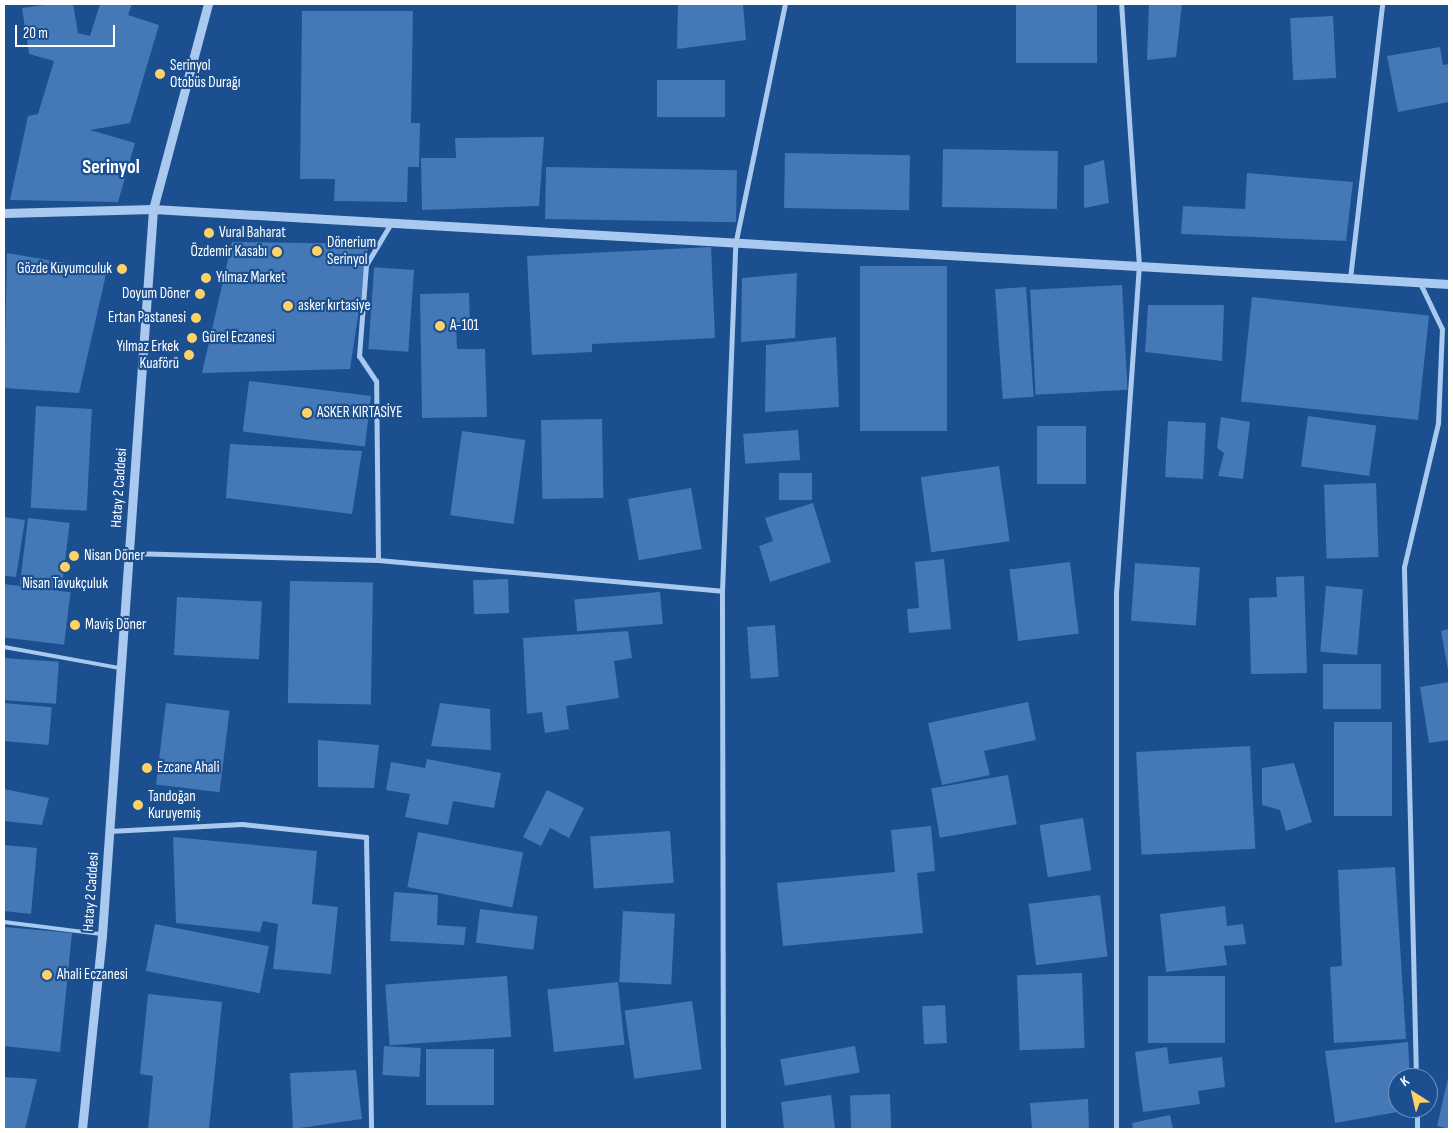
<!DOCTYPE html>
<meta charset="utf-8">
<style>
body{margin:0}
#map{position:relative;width:1453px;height:1133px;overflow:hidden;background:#1b4f8f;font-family:"Sofia Sans Condensed",sans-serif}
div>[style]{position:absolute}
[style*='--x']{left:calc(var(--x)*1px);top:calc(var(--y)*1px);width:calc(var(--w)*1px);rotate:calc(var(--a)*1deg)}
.building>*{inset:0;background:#4478b7;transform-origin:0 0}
.service>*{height:4px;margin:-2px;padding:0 2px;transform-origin:2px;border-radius:2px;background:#a9c9ee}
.minor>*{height:5px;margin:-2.5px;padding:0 2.5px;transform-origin:2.5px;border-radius:2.5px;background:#a9c9ee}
.tertiary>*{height:9px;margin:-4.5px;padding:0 4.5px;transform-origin:4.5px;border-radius:4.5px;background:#a9c9ee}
.dots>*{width:14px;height:14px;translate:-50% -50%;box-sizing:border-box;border:2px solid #1b4f8f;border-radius:50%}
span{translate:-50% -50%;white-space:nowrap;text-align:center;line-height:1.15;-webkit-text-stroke:4.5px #1b4f8f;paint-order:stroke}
.poi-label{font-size:15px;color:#fff}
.left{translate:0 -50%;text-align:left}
.right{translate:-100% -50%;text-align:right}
.street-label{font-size:15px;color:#fff}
.district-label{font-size:20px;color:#fff;font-weight:700}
.frame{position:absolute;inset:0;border:5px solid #fff;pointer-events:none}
.north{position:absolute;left:1388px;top:1068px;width:50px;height:50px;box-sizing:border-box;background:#1b4f8f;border:1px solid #7695bc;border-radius:50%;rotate:325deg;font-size:14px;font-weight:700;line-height:20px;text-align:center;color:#fff}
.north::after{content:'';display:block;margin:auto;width:18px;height:22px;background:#ffd166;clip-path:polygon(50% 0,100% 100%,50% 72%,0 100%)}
.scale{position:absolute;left:15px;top:25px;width:100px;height:22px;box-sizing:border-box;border:2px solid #fff;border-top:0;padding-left:6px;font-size:15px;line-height:18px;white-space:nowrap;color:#fff;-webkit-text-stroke:4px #1b4f8f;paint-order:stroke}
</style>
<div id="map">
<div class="building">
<div style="clip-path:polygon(51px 4px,73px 4px,78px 33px,90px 36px,100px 4px,132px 4px,128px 15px,159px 25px,130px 123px,90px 130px,135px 143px,118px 202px,10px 200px,28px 116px,38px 114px,54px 61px,29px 54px,22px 8px)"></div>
<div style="clip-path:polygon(678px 4px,743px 4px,746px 40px,677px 49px)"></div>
<div style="left:1016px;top:4px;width:81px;height:59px"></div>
<div style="clip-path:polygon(1149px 4px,1182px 4px,1176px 57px,1147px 60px)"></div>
<div style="clip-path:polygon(302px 11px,413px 11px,411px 123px,420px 123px,419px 167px,408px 167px,407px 202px,334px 201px,335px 179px,300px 179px)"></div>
<div style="left:1333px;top:16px;width:62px;height:43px;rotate:87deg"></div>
<div style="clip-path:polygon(1440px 47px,1443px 65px,1449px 64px,1449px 102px,1398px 112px,1387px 56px)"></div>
<div style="left:657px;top:80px;width:68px;height:37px"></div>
<div style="clip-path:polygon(544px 137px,539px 206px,422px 210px,421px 158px,456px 158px,455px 138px)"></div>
<div style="left:943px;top:149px;width:115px;height:58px;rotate:1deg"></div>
<div style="left:785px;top:153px;width:125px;height:55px;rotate:1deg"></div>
<div style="clip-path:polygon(1104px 160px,1109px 203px,1084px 208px,1084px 166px)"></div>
<div style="left:546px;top:167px;width:191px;height:52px;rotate:1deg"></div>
<div style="clip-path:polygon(1247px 173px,1353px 182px,1346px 241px,1181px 234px,1183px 206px,1245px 209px)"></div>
<div style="clip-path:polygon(232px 242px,369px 244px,350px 369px,202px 373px)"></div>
<div style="clip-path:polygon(711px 247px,715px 338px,592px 344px,592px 352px,532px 355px,527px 256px)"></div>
<div style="clip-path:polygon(7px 253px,107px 270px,79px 393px,4px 388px)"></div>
<div style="left:860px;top:266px;width:87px;height:165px"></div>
<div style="left:414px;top:270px;width:82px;height:40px;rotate:94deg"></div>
<div style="clip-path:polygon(797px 273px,795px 338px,741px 342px,742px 278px)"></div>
<div style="left:1122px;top:285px;width:105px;height:92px;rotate:87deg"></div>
<div style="left:1026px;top:287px;width:110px;height:31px;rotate:86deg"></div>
<div style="clip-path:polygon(469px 293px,470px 323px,456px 323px,457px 349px,485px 349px,487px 417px,422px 418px,420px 294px)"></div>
<div style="left:1252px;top:297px;width:178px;height:105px;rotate:6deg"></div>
<div style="clip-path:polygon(1148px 305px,1224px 305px,1222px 361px,1145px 352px)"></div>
<div style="clip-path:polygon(836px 337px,839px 407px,765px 412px,766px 345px)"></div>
<div style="left:249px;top:381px;width:123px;height:51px;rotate:7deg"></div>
<div style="left:36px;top:406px;width:56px;height:102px;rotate:3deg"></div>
<div style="left:1308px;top:416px;width:69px;height:51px;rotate:8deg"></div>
<div style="clip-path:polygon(1221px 417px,1250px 422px,1243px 479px,1218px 476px,1224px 453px,1217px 448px)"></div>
<div style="left:602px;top:419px;width:79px;height:61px;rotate:89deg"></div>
<div style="left:1168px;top:421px;width:38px;height:56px;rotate:3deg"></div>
<div style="left:1037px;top:426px;width:49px;height:58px"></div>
<div style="left:798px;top:430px;width:30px;height:55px;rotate:86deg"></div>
<div style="left:462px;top:431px;width:64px;height:85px;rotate:8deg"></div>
<div style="clip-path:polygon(230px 444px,362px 451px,352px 514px,226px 498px)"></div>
<div style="left:999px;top:466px;width:76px;height:79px;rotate:82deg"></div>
<div style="left:779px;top:473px;width:33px;height:27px"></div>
<div style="left:1376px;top:483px;width:74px;height:52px;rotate:88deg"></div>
<div style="left:691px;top:488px;width:62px;height:64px;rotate:80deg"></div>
<div style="clip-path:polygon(813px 503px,831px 562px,770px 582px,759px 546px,773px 541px,765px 518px)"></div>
<div style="clip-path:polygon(4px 517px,25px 520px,16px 577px,4px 576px)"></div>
<div style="left:28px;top:518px;width:42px;height:67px;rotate:7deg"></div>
<div style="clip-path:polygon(944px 559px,951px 629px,909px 633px,907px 609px,919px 608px,915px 562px)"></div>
<div style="left:1070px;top:562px;width:72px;height:61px;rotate:83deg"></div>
<div style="left:1135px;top:563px;width:65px;height:58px;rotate:4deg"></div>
<div style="clip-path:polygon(1304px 576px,1307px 673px,1251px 674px,1249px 598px,1277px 597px,1276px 577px)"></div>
<div style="left:508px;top:579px;width:34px;height:35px;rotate:88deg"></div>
<div style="left:290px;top:581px;width:83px;height:122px;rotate:1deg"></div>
<div style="left:4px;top:584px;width:67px;height:53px;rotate:7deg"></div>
<div style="left:1326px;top:586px;width:37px;height:66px;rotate:5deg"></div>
<div style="left:660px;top:592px;width:32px;height:86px;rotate:85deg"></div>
<div style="left:177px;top:597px;width:85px;height:58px;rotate:3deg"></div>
<div style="left:775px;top:625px;width:52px;height:28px;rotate:86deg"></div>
<div style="clip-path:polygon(1449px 629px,1449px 669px,1448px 670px,1441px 631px)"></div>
<div style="clip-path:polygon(628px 631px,632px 658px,614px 661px,619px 698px,566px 706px,569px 729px,545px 733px,542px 712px,527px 714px,523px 638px)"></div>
<div style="left:4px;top:658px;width:55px;height:42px;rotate:4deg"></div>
<div style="left:1323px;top:664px;width:58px;height:45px"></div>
<div style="clip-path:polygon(1449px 682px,1449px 740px,1429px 743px,1420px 687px)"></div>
<div style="clip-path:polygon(1028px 702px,1036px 740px,984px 751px,990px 775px,942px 785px,928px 723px)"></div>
<div style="left:4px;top:703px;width:48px;height:38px;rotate:5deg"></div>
<div style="left:166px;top:703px;width:64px;height:82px;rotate:7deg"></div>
<div style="clip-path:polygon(440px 703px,490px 709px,491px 750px,431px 746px)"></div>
<div style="left:1392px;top:722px;width:94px;height:58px;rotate:90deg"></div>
<div style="clip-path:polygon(318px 740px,379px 745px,374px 788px,318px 787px)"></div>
<div style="left:1250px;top:746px;width:103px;height:114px;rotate:87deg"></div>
<div style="clip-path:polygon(427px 759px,501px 773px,494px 808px,453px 801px,448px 825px,405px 817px,410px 794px,386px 790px,391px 762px,425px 768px)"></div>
<div style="clip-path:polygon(1294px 763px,1312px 822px,1286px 831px,1280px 810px,1262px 805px,1262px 768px)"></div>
<div style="left:1008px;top:775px;width:50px;height:78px;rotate:80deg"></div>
<div style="clip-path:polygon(4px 789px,49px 798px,42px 825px,4px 821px)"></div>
<div style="clip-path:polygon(547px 790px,584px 808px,569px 838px,550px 828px,541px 846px,523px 837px)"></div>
<div style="left:1083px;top:818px;width:53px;height:44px;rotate:81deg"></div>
<div style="clip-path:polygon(931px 826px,935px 871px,917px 873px,923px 933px,783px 946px,777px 883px,895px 872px,891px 830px)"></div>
<div style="left:670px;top:831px;width:52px;height:80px;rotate:86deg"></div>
<div style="left:418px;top:832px;width:107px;height:56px;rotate:11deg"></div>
<div style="clip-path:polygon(173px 837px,317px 851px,312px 904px,338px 907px,331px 974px,273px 969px,278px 924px,263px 921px,260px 932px,176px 923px)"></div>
<div style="clip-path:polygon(4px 845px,37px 848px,31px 914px,4px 911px)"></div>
<div style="clip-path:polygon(1395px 867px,1406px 1039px,1334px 1043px,1330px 967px,1342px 966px,1338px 870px)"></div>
<div style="clip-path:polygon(394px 892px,438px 895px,437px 925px,466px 927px,464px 945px,390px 941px)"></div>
<div style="left:1100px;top:895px;width:62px;height:72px;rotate:83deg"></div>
<div style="clip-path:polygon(1225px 906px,1227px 926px,1243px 924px,1246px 944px,1224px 946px,1227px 965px,1166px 972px,1160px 914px)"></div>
<div style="left:480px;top:909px;width:58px;height:34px;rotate:7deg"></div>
<div style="left:623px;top:911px;width:52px;height:71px;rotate:3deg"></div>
<div style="left:155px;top:924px;width:116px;height:48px;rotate:11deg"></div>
<div style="clip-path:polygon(4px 927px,72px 933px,60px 1052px,4px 1046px)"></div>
<div style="left:1082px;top:973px;width:75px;height:65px;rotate:88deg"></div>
<div style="left:507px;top:976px;width:61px;height:122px;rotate:86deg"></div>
<div style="left:1148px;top:976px;width:77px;height:67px"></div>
<div style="left:618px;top:982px;width:63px;height:71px;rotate:84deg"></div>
<div style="clip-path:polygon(148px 994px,222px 1002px,209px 1129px,148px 1129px,153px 1076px,140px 1074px)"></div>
<div style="left:692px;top:1001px;width:69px;height:68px;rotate:82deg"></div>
<div style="left:945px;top:1005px;width:38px;height:23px;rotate:87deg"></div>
<div style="clip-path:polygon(1408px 1042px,1410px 1078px,1398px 1078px,1398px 1108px,1415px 1109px,1335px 1123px,1325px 1051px)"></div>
<div style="left:384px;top:1046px;width:37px;height:29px;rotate:3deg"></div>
<div style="left:855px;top:1046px;width:27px;height:76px;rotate:80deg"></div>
<div style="clip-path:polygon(1167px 1047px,1169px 1064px,1222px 1057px,1225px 1087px,1198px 1091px,1200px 1104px,1143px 1112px,1135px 1052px)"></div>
<div style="left:426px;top:1049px;width:68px;height:56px"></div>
<div style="clip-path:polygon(356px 1070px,362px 1119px,293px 1129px,290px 1073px)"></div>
<div style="clip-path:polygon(1449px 1074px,1449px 1129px,1437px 1126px)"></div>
<div style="clip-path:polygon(4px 1077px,37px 1079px,25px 1129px,4px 1129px)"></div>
<div style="left:890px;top:1094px;width:35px;height:40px;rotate:88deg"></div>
<div style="clip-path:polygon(831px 1095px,835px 1129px,784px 1129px,781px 1102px)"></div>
<div style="clip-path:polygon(1088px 1099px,1089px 1129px,1032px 1129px,1030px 1103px)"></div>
<div style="clip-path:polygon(1170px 1115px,1173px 1129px,1133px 1129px,1132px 1123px)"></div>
</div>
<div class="service">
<div style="--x:4;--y:647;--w:118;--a:10.3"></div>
<div style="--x:4;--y:922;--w:98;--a:7.1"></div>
</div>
<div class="minor">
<div style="--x:1350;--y:278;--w:276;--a:-83.3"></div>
<div style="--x:129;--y:553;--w:249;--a:1.6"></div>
<div style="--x:378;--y:560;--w:345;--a:5.1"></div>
<div style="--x:378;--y:560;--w:179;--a:-90.6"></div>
<div style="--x:376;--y:381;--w:30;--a:-124"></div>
<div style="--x:359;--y:356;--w:91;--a:-85.6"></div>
<div style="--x:366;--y:265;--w:49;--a:-59.2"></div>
<div style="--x:109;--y:831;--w:133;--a:-3"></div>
<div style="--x:242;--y:824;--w:125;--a:6"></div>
<div style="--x:366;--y:837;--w:292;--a:89"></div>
<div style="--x:1416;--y:1078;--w:511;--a:-91.35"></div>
<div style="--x:1404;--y:567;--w:148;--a:-76.7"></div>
<div style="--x:1438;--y:423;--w:94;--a:-87.6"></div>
<div style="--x:1442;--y:329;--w:51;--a:-115.6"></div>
<div style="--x:1417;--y:1108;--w:21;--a:90"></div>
<div style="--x:723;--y:1129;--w:538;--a:-90.11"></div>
<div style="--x:722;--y:591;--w:346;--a:-87.8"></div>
<div style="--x:735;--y:245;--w:246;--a:-78.3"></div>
<div style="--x:1116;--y:1129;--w:536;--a:-90"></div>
<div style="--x:1116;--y:593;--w:328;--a:-86"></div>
<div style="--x:1139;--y:266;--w:263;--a:-93.9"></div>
</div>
<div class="tertiary">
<div style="--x:4;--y:213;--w:149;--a:-1.5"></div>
<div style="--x:153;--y:209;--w:1298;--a:3.31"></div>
<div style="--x:82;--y:1129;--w:195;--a:-84.1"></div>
<div style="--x:102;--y:935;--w:728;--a:-85.98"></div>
<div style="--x:153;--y:209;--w:212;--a:-75"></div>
</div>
<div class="dots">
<div style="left:160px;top:74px;background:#ffd166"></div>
<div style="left:209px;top:233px;background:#ffd166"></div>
<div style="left:317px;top:251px;background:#ffd166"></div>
<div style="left:277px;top:252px;background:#ffd166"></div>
<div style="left:122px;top:269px;background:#ffd166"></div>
<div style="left:206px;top:278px;background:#ffd166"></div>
<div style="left:200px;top:294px;background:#ffd166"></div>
<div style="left:288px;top:306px;background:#ffd166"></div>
<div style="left:196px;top:318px;background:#ffd166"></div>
<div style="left:440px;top:326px;background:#ffd166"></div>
<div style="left:192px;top:338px;background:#ffd166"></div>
<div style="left:189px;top:355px;background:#ffd166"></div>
<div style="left:307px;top:413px;background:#ffd166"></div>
<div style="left:74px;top:556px;background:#ffd166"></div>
<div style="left:65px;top:567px;background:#ffd166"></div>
<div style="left:75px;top:625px;background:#ffd166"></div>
<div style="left:147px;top:768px;background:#ffd166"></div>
<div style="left:138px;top:805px;background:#ffd166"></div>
<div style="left:47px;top:975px;background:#ffd166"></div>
</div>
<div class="poi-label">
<span class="left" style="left:170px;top:74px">Serinyol<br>Otobüs Durağı</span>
<span class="left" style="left:219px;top:233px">Vural Baharat</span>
<span class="left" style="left:327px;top:251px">Dönerium<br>Serinyol</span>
<span class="right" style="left:267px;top:252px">Özdemir Kasabı</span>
<span class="right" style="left:112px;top:269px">Gözde Kuyumculuk</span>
<span class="left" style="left:216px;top:278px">Yılmaz Market</span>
<span class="right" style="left:190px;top:294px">Doyum Döner</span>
<span class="left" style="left:298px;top:306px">asker kırtasiye</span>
<span class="right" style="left:186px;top:318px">Ertan Pastanesi</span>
<span class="left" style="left:450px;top:326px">A-101</span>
<span class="left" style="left:202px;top:338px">Gürel Eczanesi</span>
<span class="right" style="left:179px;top:355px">Yılmaz Erkek<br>Kuaförü</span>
<span class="left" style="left:317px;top:413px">ASKER KIRTASİYE</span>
<span class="left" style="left:84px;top:556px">Nisan Döner</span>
<span style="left:65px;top:584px">Nisan Tavukçuluk</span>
<span class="left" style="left:85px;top:625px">Maviş Döner</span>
<span class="left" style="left:157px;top:768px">Ezcane Ahali</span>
<span class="left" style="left:148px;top:805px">Tandoğan<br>Kuruyemiş</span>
<span class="left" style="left:57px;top:975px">Ahali Eczanesi</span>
</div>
<div class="street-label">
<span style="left:119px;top:488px;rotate:-86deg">Hatay 2 Caddesi</span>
<span style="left:91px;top:892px;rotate:-86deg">Hatay 2 Caddesi</span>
</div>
<div class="district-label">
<span style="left:111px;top:167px">Serinyol</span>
</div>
<div class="frame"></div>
<div class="north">K</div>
<div class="scale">20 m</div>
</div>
